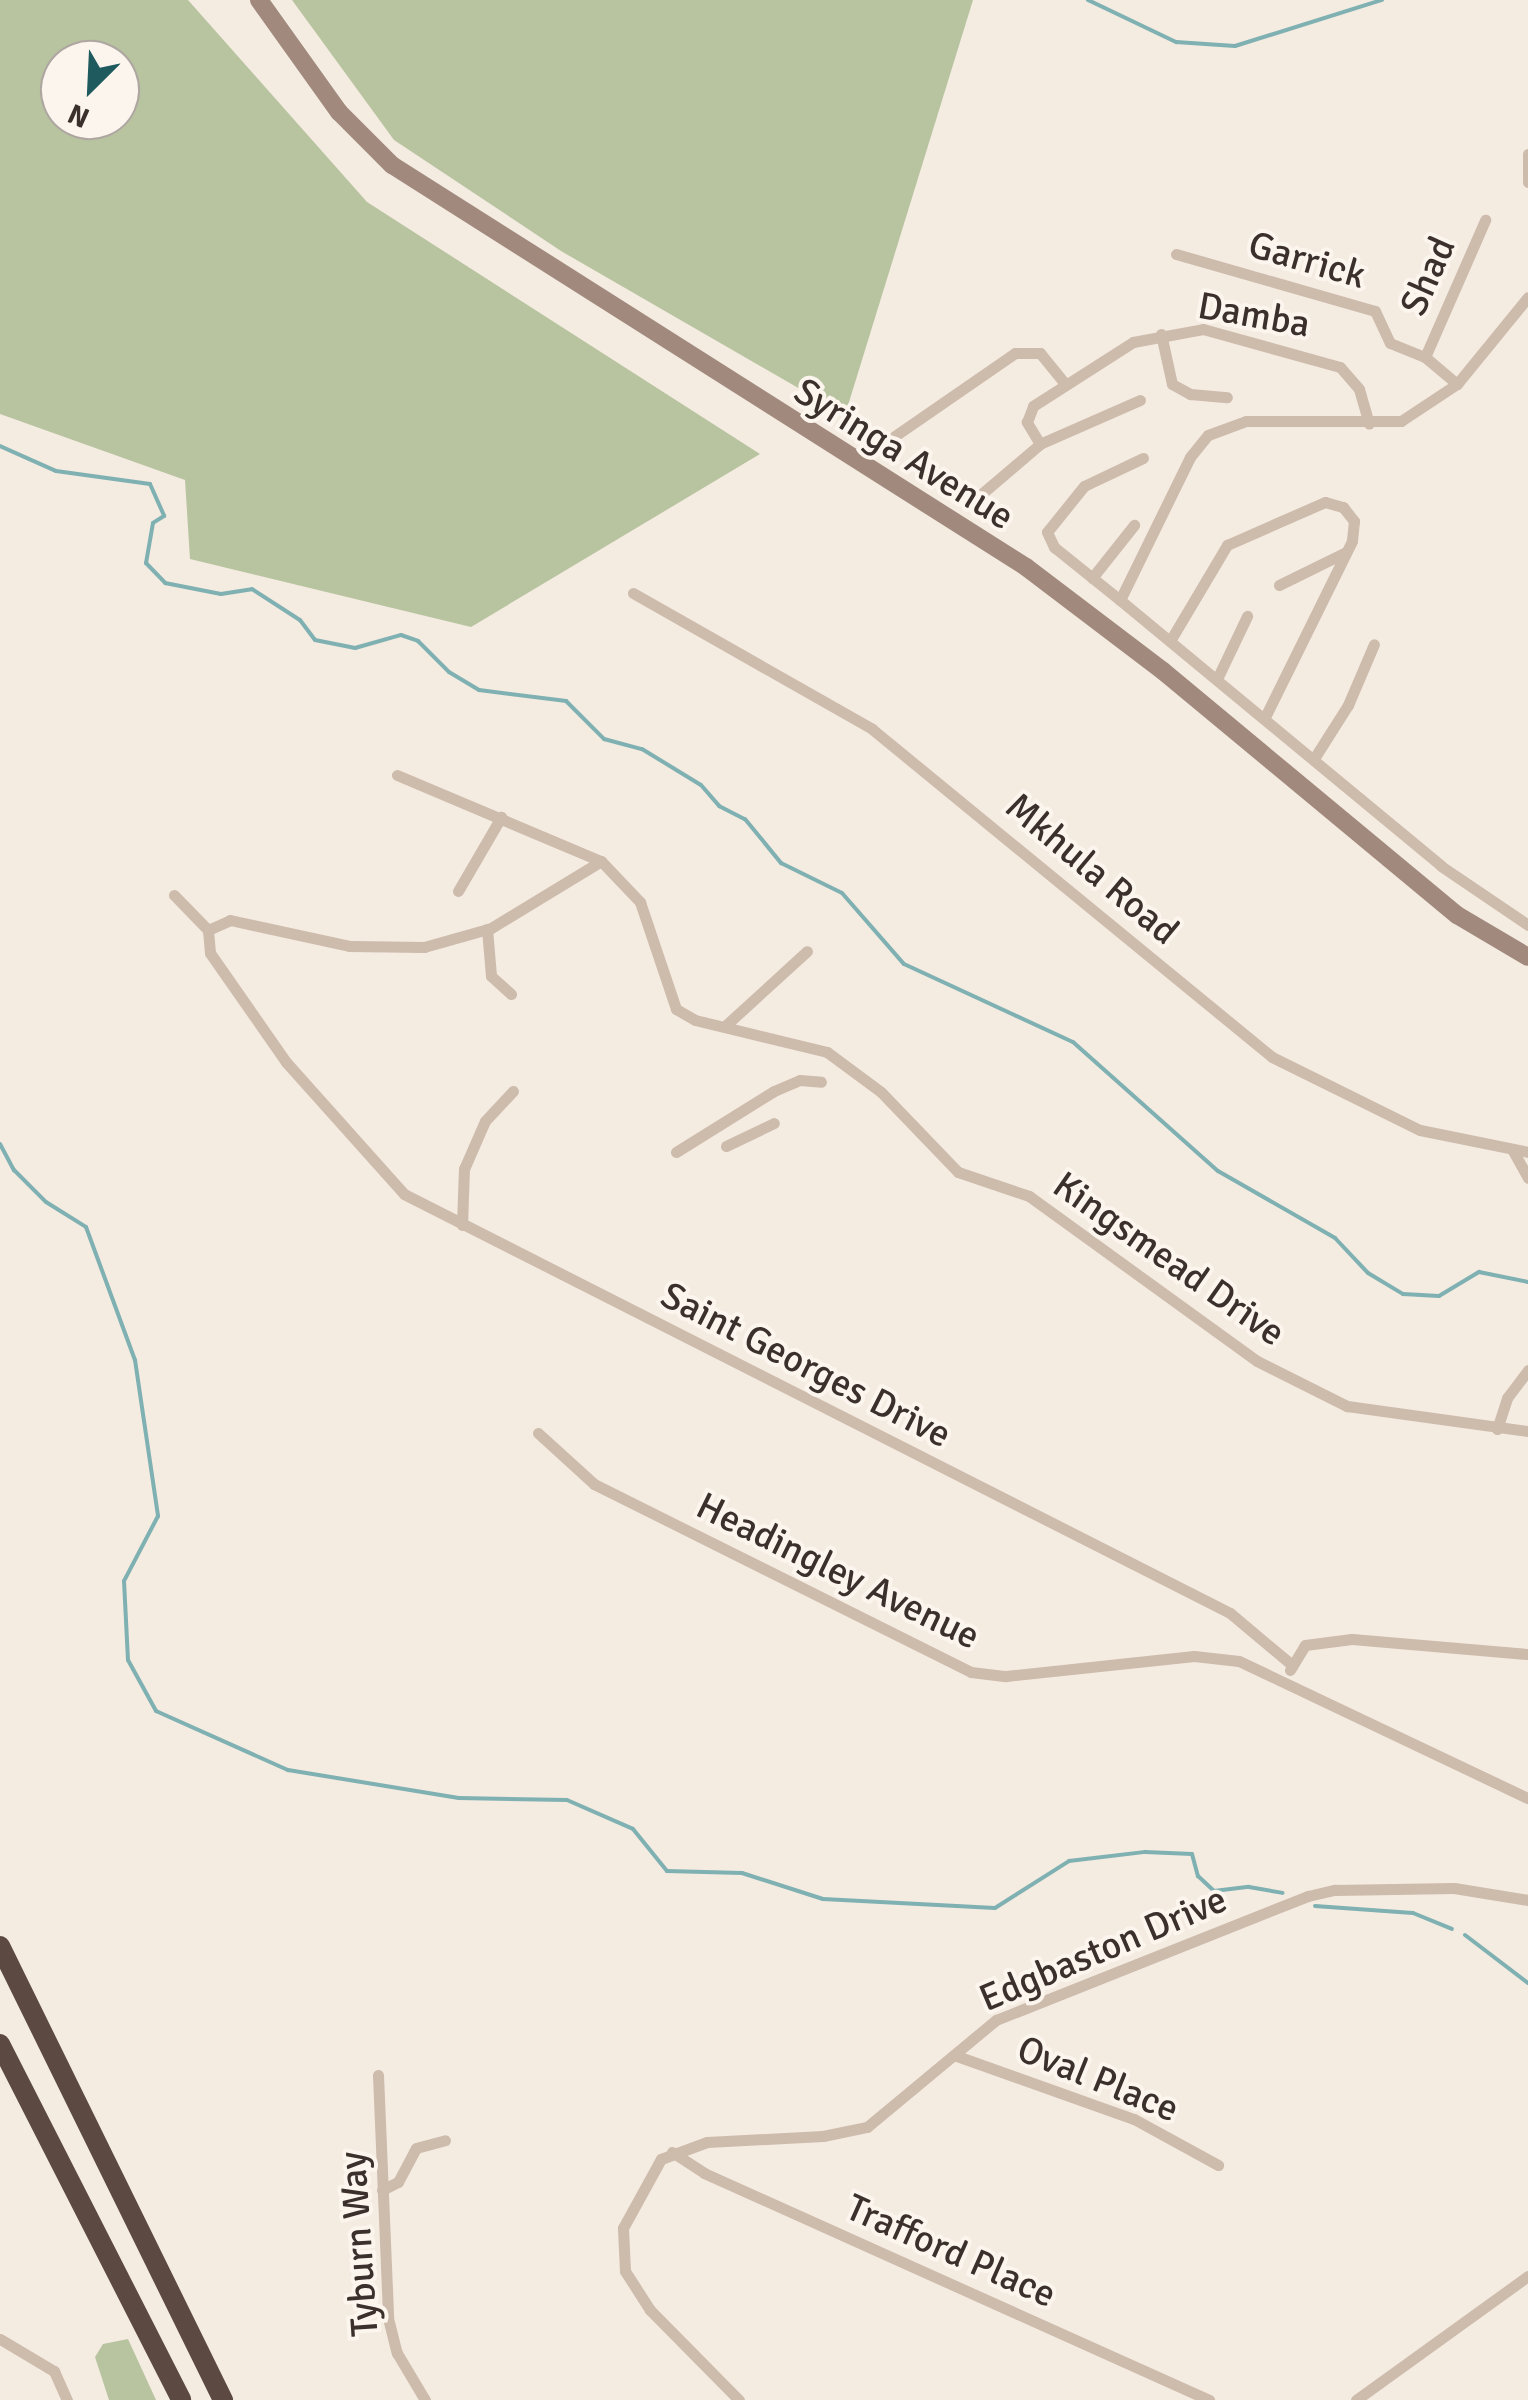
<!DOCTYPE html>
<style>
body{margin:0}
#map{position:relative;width:1528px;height:2400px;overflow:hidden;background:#f4ebe1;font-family:Signika,sans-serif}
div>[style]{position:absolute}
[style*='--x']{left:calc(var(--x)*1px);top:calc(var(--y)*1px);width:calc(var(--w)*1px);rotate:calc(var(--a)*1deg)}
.green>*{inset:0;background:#b8c4a0}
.stream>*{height:4px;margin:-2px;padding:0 2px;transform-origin:2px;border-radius:2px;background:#7fb0b2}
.street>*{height:11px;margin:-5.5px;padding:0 5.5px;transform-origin:5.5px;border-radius:5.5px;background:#cdbbac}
.secondary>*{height:18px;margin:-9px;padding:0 9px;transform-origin:9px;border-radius:9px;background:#a18a7d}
.highway>*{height:20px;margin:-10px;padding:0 10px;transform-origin:10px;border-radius:10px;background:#5c4a42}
span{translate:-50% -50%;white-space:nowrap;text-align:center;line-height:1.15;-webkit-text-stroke:8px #fbf5ee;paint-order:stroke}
.street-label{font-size:38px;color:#3b302b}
.north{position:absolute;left:40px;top:40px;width:100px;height:100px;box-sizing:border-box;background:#fbf5ee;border:2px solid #aea6a0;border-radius:50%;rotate:204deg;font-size:28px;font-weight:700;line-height:40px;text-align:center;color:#3b302b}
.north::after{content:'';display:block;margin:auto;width:35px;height:45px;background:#1f5a5e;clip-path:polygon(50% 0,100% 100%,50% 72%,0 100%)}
</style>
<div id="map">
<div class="green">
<div style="clip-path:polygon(evenodd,0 0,188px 0,367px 202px,760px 454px,471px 627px,190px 559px,185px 480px,0 414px,0 0,60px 60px,120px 60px,120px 120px,60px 120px,60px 60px)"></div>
<div style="clip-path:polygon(292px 0,973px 0,845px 415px,561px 251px,394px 140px)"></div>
<div style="clip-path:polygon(128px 2339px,156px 2400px,109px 2400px,95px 2357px,103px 2344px)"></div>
</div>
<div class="stream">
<div style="--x:1088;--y:0;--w:98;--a:25.5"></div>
<div style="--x:1176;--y:42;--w:59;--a:3.9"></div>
<div style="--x:1235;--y:46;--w:154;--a:-17.4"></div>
<div style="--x:0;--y:446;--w:61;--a:24.1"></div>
<div style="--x:56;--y:471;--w:95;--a:7.9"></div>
<div style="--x:150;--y:484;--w:35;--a:66"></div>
<div style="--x:164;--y:516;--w:13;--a:148"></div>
<div style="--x:153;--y:523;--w:41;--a:99.9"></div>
<div style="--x:146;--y:563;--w:28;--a:46"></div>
<div style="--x:165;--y:583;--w:57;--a:11.1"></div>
<div style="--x:221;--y:594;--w:31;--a:-9"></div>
<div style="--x:252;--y:589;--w:57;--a:32.9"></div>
<div style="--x:300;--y:620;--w:25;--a:53"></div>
<div style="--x:315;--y:640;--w:41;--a:11.3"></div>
<div style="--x:355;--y:648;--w:48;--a:-15.8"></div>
<div style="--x:401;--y:635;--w:18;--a:19"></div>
<div style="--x:418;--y:641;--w:44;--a:45"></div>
<div style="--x:449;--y:672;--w:35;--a:31"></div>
<div style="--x:479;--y:690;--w:88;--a:7.2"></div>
<div style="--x:566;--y:701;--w:54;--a:45"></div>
<div style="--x:604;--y:739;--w:39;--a:15"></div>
<div style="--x:642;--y:749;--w:69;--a:31.4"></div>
<div style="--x:701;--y:785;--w:28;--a:49"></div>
<div style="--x:719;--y:806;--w:29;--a:27"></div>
<div style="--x:745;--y:819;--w:57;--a:50.7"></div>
<div style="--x:781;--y:863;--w:68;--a:26.2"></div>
<div style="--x:842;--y:893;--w:94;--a:48.9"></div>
<div style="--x:904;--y:964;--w:186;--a:24.8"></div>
<div style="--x:1073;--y:1042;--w:194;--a:41.7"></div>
<div style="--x:1218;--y:1171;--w:135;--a:29.8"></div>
<div style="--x:1335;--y:1238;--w:48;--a:46.7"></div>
<div style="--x:1368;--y:1273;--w:41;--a:31"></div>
<div style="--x:1403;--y:1294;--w:36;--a:3"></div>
<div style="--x:1439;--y:1296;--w:47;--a:-31"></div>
<div style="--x:1479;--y:1272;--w:50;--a:11.5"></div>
<div style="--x:0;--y:1144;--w:30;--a:62"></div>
<div style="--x:14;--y:1170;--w:45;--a:45"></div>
<div style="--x:46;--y:1202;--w:47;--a:32"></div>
<div style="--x:86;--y:1227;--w:142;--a:69.8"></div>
<div style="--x:135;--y:1360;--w:158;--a:81.6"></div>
<div style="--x:158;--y:1516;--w:73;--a:117.6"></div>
<div style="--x:124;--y:1581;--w:79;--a:87.1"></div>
<div style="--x:128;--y:1660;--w:58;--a:61.2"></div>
<div style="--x:156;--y:1711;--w:145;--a:24.1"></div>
<div style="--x:288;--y:1770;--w:173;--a:9.3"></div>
<div style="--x:459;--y:1798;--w:108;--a:1.1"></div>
<div style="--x:567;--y:1800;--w:72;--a:23.7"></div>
<div style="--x:633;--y:1829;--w:54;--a:51"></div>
<div style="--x:667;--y:1871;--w:75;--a:1.5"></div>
<div style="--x:742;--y:1873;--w:85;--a:17.8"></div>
<div style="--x:823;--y:1899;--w:172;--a:3"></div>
<div style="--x:995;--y:1908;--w:88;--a:-32.4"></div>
<div style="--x:1069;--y:1861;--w:77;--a:-6.8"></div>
<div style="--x:1145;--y:1852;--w:47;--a:2.4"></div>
<div style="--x:1192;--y:1854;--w:23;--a:75"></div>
<div style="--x:1198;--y:1876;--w:22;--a:43"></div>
<div style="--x:1214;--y:1891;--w:35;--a:-7"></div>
<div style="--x:1249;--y:1887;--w:34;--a:10"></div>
<div style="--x:1315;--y:1906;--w:98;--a:4.1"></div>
<div style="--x:1413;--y:1913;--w:42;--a:22.3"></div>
<div style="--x:1465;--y:1935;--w:79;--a:37.3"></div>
</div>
<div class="street">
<div style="--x:1528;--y:154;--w:28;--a:90"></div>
<div style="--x:1176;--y:254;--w:207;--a:16"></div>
<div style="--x:1375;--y:311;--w:35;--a:65"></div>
<div style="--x:1390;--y:343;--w:38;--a:22"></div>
<div style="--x:1425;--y:357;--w:42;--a:40.2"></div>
<div style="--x:1161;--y:334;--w:51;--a:77.6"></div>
<div style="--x:1172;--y:384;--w:21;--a:29"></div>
<div style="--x:1190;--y:394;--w:37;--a:5"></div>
<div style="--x:1425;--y:357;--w:150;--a:-66.3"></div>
<div style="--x:1140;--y:400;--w:109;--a:156.3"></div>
<div style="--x:1040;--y:444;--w:26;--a:-121"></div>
<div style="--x:1027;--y:422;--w:17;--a:-69"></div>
<div style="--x:1033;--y:406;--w:119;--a:-32.6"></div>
<div style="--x:1133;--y:342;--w:71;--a:-10.5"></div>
<div style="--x:1203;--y:329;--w:142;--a:15.5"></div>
<div style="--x:1340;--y:367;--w:29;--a:49"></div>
<div style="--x:1359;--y:389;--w:36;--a:74"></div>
<div style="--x:889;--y:440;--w:153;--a:-34.6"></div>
<div style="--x:1015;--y:353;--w:25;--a:0"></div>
<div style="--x:1040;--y:353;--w:41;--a:50.9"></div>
<div style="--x:1143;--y:458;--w:65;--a:154.6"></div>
<div style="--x:1084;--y:486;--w:59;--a:128.8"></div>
<div style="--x:1047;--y:532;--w:17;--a:65"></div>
<div style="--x:1054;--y:547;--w:85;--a:38.8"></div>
<div style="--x:1120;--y:600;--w:159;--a:-63.9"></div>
<div style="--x:1190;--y:457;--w:28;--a:-51"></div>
<div style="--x:1208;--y:435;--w:40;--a:-20.2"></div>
<div style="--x:1246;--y:421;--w:155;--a:0"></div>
<div style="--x:1401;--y:421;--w:67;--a:-33.5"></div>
<div style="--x:1457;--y:384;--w:112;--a:-50.8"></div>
<div style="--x:979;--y:496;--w:80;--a:-40.4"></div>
<div style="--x:1092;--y:578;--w:68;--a:-51.6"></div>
<div style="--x:1279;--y:585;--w:75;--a:-26.2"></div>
<div style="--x:633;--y:593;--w:275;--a:29.6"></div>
<div style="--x:872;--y:729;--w:517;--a:39.35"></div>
<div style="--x:1272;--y:1057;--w:165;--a:26.3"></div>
<div style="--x:1420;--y:1130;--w:110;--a:11.5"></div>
<div style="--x:1120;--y:600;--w:417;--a:39.6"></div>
<div style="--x:1441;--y:866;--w:105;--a:34.1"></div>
<div style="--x:1170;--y:641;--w:112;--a:-59.3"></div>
<div style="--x:1227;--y:545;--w:107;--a:-23.7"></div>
<div style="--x:1325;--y:502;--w:19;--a:16"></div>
<div style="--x:1343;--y:507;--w:18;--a:52"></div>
<div style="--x:1354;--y:521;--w:20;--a:96"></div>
<div style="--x:1352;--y:541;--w:196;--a:116.3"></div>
<div style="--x:1217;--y:679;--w:70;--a:-64.5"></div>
<div style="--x:1315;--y:757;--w:62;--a:-57.6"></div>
<div style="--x:1348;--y:705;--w:66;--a:-66.9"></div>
<div style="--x:397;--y:775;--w:221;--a:22.9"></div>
<div style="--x:601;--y:861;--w:57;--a:46.4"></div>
<div style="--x:640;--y:902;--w:113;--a:71.4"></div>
<div style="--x:676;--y:1009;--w:22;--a:30"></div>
<div style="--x:695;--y:1020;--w:136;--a:13.6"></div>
<div style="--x:827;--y:1052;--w:67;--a:36.5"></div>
<div style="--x:881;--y:1092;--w:111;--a:46.1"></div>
<div style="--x:958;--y:1172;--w:75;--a:18.7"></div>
<div style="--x:1029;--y:1196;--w:281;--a:35.9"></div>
<div style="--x:1257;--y:1361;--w:101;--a:26.6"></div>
<div style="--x:1347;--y:1406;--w:183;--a:7.9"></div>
<div style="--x:458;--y:891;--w:86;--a:-59.8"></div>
<div style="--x:174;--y:895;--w:49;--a:45.8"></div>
<div style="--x:487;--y:929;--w:47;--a:85.1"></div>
<div style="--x:491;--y:976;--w:27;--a:42"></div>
<div style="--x:208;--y:930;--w:23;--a:85"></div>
<div style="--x:210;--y:953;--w:133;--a:55.1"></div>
<div style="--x:286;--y:1062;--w:177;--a:48.2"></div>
<div style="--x:404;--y:1194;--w:926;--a:26.9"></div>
<div style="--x:1230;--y:1613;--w:81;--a:40"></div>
<div style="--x:208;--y:930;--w:24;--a:-24"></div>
<div style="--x:230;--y:920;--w:122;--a:12.3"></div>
<div style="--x:349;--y:946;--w:75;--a:0.8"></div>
<div style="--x:424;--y:947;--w:70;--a:-15.8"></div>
<div style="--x:491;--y:928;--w:129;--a:-31.3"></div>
<div style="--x:725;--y:1026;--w:111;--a:-42.4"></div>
<div style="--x:726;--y:1146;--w:53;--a:-25.6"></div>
<div style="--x:1512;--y:1149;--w:33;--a:61"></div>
<div style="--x:676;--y:1152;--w:115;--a:-31.9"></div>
<div style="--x:774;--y:1091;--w:28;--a:-23"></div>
<div style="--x:800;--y:1080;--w:21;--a:5"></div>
<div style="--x:462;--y:1225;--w:56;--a:-88"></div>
<div style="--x:464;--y:1169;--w:52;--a:-66.4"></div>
<div style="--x:485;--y:1121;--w:41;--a:-47"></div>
<div style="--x:1497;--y:1429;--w:33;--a:-72"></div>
<div style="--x:1507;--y:1398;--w:35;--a:-53"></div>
<div style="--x:538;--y:1433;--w:76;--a:42.3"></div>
<div style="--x:594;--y:1484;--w:421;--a:26.5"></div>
<div style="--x:971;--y:1672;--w:35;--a:7"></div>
<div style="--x:1006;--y:1676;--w:189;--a:-6.1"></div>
<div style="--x:1194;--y:1656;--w:45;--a:6.3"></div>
<div style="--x:1239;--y:1661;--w:320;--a:25.4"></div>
<div style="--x:1290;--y:1670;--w:29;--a:-59"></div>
<div style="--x:1305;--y:1645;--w:47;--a:-7.3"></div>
<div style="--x:1352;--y:1639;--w:177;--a:4.9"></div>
<div style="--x:954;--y:2055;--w:191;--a:19.6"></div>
<div style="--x:1134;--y:2119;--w:96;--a:28.7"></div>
<div style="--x:378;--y:2075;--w:243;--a:87.6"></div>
<div style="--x:388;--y:2318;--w:36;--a:76"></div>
<div style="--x:397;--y:2353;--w:55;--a:59.2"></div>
<div style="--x:672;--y:2152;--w:38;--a:33"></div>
<div style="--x:704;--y:2173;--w:554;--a:24.2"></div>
<div style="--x:382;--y:2190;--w:18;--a:-27"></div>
<div style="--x:398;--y:2182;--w:38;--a:-62"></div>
<div style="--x:416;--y:2148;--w:30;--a:-15"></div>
<div style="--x:0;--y:2339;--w:63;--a:30.7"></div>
<div style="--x:54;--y:2371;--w:32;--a:66"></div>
<div style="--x:739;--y:2400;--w:127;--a:-134.7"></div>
<div style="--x:650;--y:2310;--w:46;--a:-122.7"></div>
<div style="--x:625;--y:2271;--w:43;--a:-92.7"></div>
<div style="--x:623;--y:2228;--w:79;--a:-61.2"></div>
<div style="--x:661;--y:2159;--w:49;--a:-20.3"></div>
<div style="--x:707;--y:2142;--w:116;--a:-3"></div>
<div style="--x:823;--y:2136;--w:45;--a:-11.6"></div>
<div style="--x:867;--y:2127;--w:168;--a:-39.7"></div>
<div style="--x:996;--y:2020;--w:336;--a:-21.7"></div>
<div style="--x:1308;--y:1896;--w:28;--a:-13"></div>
<div style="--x:1335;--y:1890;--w:119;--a:-1"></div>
<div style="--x:1454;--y:1888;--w:75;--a:9.2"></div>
<div style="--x:1356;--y:2400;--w:212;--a:-35.8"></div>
</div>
<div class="secondary">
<div style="--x:259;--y:0;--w:138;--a:54.5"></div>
<div style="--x:339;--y:112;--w:75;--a:45"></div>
<div style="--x:392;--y:165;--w:751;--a:32.38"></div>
<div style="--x:1026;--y:567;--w:172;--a:37.2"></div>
<div style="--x:1163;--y:671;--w:382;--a:39.7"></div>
<div style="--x:1457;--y:915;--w:82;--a:30.6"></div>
</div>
<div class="highway">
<div style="--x:0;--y:1946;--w:506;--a:63.84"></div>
<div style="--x:0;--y:2044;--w:399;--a:63"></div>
</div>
<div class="street-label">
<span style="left:1307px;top:260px;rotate:16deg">Garrick</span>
<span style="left:1428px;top:276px;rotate:-66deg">Shad</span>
<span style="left:1254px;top:315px;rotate:10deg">Damba</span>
<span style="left:904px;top:454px;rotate:32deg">Syringa Avenue</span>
<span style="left:1092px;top:869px;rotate:40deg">Mkhula Road</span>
<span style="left:1169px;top:1259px;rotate:35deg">Kingsmead Drive</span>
<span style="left:806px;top:1365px;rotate:27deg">Saint Georges Drive</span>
<span style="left:838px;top:1571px;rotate:26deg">Headingley Avenue</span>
<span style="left:1103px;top:1949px;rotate:-23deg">Edgbaston Drive</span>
<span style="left:1098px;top:2079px;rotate:22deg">Oval Place</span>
<span style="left:359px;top:2244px;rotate:-94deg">Tyburn Way</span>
<span style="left:951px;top:2251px;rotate:24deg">Trafford Place</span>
</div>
<div class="north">N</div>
</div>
